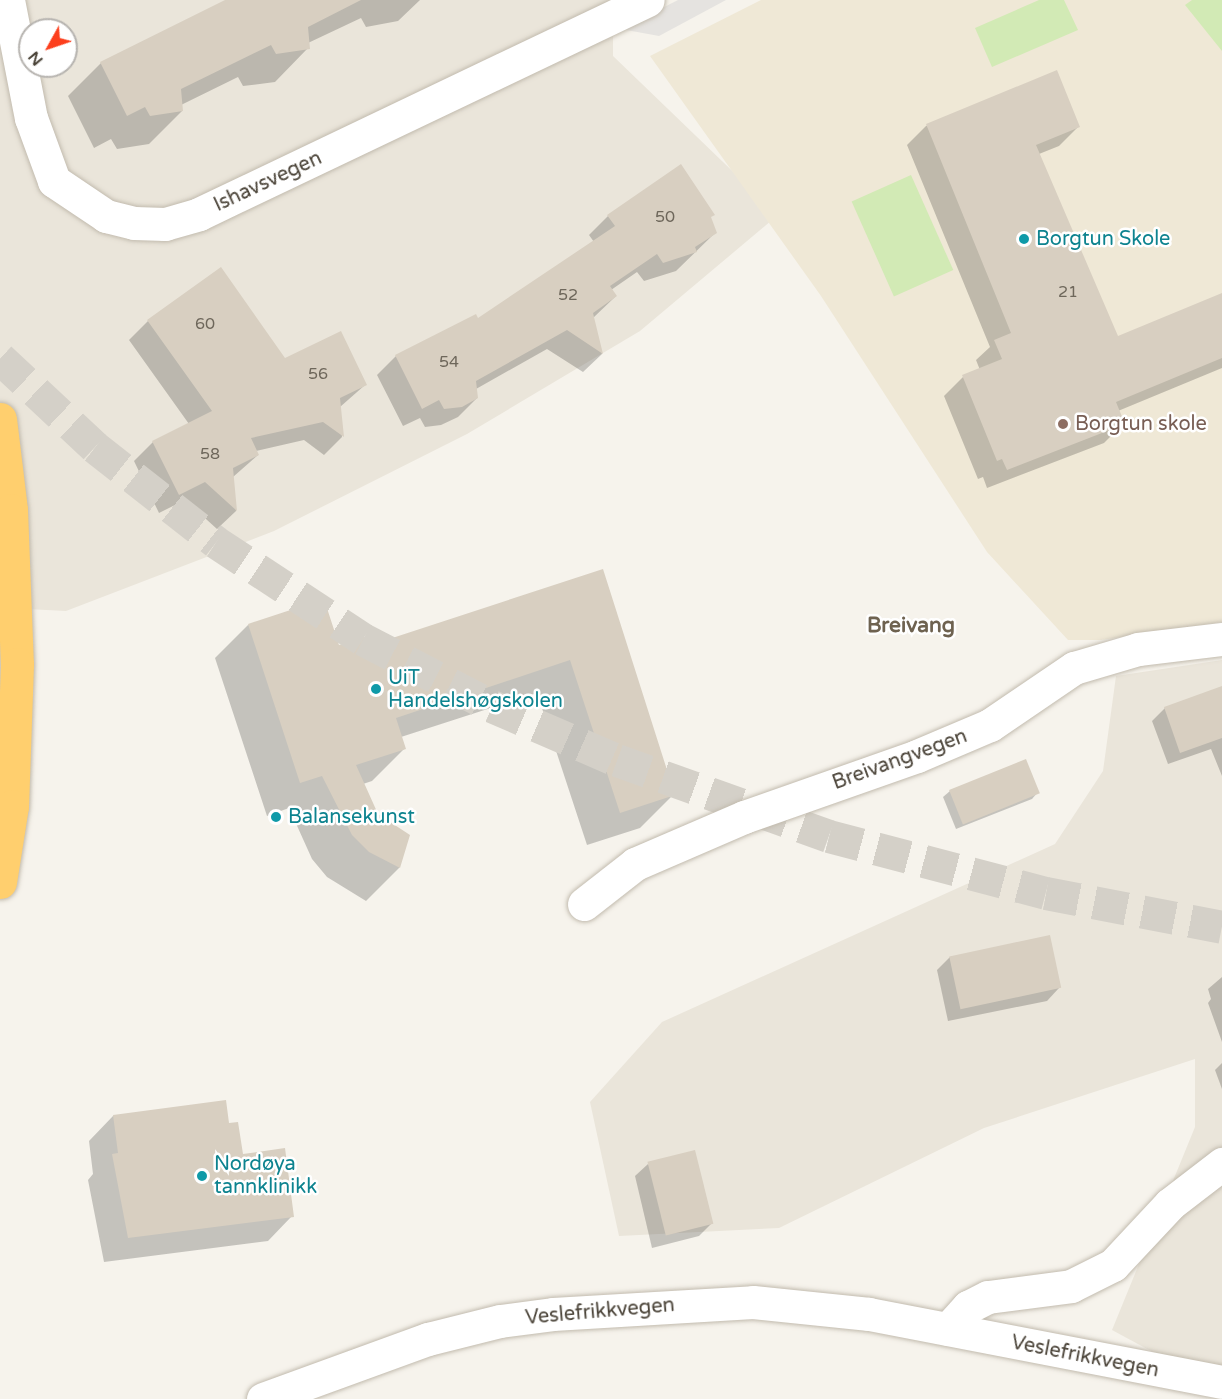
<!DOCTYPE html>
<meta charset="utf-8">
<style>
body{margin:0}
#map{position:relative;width:1222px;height:1399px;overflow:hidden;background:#f6f3ec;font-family:"Varela Round",sans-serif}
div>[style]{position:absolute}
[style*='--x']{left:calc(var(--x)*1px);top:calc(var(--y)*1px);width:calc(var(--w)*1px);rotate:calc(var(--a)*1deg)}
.residential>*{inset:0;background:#eae5da}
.education>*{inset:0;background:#efe8d6}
.green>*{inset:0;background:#d2eab5;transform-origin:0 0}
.parking>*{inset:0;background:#e5e3e0}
.shadow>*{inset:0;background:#0003}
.building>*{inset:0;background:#d8cfc1;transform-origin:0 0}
.primary-tunnel>*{height:33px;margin-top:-16.5px;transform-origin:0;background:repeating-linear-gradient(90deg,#d4d0c8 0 33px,transparent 0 49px)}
.roads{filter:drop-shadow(0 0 2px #c2bbae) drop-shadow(0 0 2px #c2bbae)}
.street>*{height:33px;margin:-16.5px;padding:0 16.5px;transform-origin:16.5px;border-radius:16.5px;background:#fff}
.highway>*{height:33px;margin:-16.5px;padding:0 16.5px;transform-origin:16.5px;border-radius:16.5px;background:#ffcf6e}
.dots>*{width:16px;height:16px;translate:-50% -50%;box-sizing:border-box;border:3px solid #fff;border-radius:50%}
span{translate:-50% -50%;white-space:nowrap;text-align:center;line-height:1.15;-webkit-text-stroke:5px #fff;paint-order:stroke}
.number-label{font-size:16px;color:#6e675b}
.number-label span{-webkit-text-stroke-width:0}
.street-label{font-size:20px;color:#4b4439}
.culture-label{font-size:20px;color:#0d838f}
.left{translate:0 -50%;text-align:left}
.education-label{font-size:20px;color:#785e54}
.neighbourhood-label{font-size:21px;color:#6e6250;font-weight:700}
.north{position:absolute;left:18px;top:18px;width:60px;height:60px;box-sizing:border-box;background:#fff;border:2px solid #b7b4b0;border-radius:50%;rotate:230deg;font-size:16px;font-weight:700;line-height:24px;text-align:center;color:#4b4439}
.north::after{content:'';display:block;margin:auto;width:21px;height:27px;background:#fc3f1d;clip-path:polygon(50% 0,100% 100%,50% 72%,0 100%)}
</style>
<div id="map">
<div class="residential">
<div style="clip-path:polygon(evenodd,0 0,651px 0,613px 23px,613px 56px,778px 215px,640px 331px,467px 434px,274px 531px,66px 611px,27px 609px,0 408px,0 0,30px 30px,66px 30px,66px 66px,30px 66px,30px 30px)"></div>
<div style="clip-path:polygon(1222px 660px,1222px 1368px,1186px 1370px,1112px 1330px,1195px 1127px,1195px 1059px,984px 1128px,779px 1228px,619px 1236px,590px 1102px,662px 1022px,1055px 844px,1103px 771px,1116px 676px)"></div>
</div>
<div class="education">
<div style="clip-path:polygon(761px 0,1222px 0,1222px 622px,1101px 640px,1068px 640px,987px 552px,821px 296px,650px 56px)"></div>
</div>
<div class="green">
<div style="clip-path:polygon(1039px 0,1064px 0,1078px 30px,992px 67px,975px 28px)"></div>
<div style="clip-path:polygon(1192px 0,1222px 0,1222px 51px,1185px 5px)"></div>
<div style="left:911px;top:175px;width:104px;height:65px;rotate:66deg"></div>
</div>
<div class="parking">
<div style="clip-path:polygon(678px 0,726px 0,659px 36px,621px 29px)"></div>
</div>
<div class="shadow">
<div style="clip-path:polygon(230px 0,420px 0,398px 21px,366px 27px,361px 18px,308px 43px,308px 48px,275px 82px,243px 86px,238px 77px,181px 105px,182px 111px,149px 144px,117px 149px,111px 139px,94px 148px,68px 96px,101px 63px)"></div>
<div style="clip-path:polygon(1056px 72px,1078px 127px,1059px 146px,1039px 154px,1117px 338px,1222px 295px,1222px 368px,1118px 411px,1123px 424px,1104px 443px,987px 488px,983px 477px,978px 479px,944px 396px,963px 377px,980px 370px,976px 360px,990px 347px,907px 145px,926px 126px)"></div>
<div style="clip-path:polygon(608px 216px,710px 218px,716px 232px,676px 271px,644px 281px,637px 272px,611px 290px,616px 296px,593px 318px,602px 354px,583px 372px,547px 349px,476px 389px,477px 398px,458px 417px,441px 425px,425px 427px,420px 418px,403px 426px,377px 375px,396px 356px,477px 320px,594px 242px,589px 235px)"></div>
<div style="clip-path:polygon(148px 321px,284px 360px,365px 385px,340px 407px,342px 437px,324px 455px,304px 440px,256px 451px,258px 455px,233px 477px,236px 511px,217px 529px,185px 500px,159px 513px,134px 461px,153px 442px,189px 424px,129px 340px)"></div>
<div style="clip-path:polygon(602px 571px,673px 795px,640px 828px,587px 845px,537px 693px,401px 737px,405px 748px,372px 781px,363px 784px,377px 815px,408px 836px,399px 868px,366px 901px,327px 877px,312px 859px,289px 808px,267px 816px,215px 658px,248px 625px,338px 647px,373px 646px)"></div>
<div style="clip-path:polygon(1222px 688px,1222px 776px,1211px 749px,1168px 764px,1152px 721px,1165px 708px)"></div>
<div style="clip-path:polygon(950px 791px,1038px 792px,1032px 799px,956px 829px,943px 797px)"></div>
<div style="clip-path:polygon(950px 957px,1059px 988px,1047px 1001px,948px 1021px,937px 970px)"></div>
<div style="clip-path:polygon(1222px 977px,1222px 1042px,1208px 1003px,1211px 999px,1208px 989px)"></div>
<div style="clip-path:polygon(1222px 1063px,1222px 1089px,1215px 1070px)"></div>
<div style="clip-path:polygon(113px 1116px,227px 1125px,241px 1155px,292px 1216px,268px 1241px,104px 1262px,88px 1180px,93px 1174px,89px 1141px)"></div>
<div style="clip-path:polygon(648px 1164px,712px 1223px,699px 1236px,652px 1248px,635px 1176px)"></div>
</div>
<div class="building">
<div style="clip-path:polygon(225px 0,361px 0,308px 27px,310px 49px,276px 54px,271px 45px,181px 89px,183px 111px,150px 116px,145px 107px,127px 116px,100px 62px)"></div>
<div style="clip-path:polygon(1057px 70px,1080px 127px,1036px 145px,1118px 336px,1222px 293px,1222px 358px,1116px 402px,1125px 424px,1007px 470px,1002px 459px,997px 461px,962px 375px,1002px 359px,994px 340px,1011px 333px,926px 124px)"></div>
<div style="clip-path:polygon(681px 164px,715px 215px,711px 217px,717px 233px,695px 247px,697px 252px,663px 263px,657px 254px,610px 286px,617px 296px,593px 313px,603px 354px,567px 330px,476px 381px,478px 398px,462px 407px,444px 409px,439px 400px,422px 409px,395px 355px,476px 314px,478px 318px,615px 226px,607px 215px)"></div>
<div style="clip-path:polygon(221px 267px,285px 358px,341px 331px,367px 385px,340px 398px,344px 437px,323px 422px,251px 438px,259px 455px,233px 468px,237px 511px,205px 482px,179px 495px,152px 441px,212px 411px,147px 320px)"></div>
<div style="clip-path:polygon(603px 569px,675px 795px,620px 813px,570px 660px,396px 718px,406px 749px,356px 765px,378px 814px,410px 835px,400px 868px,369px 852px,352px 835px,322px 776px,300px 783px,248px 624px,324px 599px,339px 645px,371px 635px,374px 644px)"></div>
<div style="clip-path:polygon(1222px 686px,1222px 738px,1180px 753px,1164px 707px)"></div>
<div style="left:1026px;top:759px;width:37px;height:83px;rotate:68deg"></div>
<div style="left:1050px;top:935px;width:54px;height:103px;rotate:78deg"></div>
<div style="clip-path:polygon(226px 1100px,229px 1123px,238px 1122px,243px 1154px,285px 1148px,294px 1217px,128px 1238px,112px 1154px,118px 1153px,113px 1115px)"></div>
<div style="left:695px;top:1150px;width:76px;height:49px;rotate:76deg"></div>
</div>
<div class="primary-tunnel">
<div style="--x:0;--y:358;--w:130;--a:43.1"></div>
<div style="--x:95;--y:447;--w:154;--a:38.1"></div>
<div style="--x:216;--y:542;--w:176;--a:33.4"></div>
<div style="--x:363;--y:639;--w:145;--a:27.4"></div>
<div style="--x:492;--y:706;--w:136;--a:23.4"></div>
<div style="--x:617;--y:760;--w:225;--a:19.7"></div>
<div style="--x:829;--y:836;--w:224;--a:14.7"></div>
<div style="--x:1046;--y:893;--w:179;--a:10.9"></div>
</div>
<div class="roads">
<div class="street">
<div style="--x:8;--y:0;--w:120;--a:79"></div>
<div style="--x:31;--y:118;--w:67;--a:69.9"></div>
<div style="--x:54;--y:181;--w:63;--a:33.9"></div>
<div style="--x:106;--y:216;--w:29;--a:14"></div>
<div style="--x:134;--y:223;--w:31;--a:2"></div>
<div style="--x:165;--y:224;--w:35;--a:-16"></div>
<div style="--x:199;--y:214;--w:497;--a:-25.5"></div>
<div style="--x:584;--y:904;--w:65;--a:-38.1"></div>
<div style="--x:635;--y:864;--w:119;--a:-23.3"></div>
<div style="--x:744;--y:817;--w:183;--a:-19.4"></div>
<div style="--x:917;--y:756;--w:79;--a:-23"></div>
<div style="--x:990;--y:725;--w:102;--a:-34.2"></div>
<div style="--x:1074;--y:668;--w:67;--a:-16.5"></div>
<div style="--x:1138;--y:649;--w:85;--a:-6.8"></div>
<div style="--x:948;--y:1329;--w:30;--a:-48"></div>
<div style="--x:968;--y:1307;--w:22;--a:-27"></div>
<div style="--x:988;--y:1297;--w:84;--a:-7.5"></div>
<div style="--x:1071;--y:1286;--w:47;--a:-26.6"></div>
<div style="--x:1113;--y:1265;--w:83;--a:-46.9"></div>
<div style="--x:1170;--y:1204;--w:66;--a:-37.6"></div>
<div style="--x:263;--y:1399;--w:176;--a:-20"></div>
<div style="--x:428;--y:1339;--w:74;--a:-14"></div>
<div style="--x:500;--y:1321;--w:53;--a:-7.5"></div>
<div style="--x:553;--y:1314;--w:200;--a:-3.4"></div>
<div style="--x:753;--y:1302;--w:117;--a:5.9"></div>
<div style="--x:869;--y:1314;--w:359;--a:10.9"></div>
</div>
<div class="highway">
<div style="--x:0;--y:419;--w:92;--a:83.1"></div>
<div style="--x:11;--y:510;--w:154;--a:87.8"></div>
<div style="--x:17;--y:664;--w:142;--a:92"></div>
<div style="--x:12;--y:806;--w:77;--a:99"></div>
</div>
</div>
<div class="dots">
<div style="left:1024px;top:239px;background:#0f9aa8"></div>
<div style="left:1063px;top:424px;background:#8d6e63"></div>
<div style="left:376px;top:689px;background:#0f9aa8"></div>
<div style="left:276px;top:817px;background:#0f9aa8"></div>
<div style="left:202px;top:1176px;background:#0f9aa8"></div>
</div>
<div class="number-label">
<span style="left:665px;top:217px">50</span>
<span style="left:1068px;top:292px">21</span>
<span style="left:568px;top:295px">52</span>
<span style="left:205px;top:324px">60</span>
<span style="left:449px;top:362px">54</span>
<span style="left:318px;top:374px">56</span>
<span style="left:210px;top:454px">58</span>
</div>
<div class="street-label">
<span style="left:268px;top:182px;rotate:-25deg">Ishavsvegen</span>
<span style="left:900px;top:760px;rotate:-20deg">Breivangvegen</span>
<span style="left:600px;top:1312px;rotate:-5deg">Veslefrikkvegen</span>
<span style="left:1085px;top:1357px;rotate:11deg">Veslefrikkvegen</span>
</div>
<div class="culture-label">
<span class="left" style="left:1036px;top:239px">Borgtun Skole</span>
<span class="left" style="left:388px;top:690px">UiT<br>Handelshøgskolen</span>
<span class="left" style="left:288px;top:817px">Balansekunst</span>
<span class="left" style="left:214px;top:1176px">Nordøya<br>tannklinikk</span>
</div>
<div class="education-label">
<span class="left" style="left:1075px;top:424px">Borgtun skole</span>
</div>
<div class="neighbourhood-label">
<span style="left:911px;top:626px">Breivang</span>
</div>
<div class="north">N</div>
</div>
